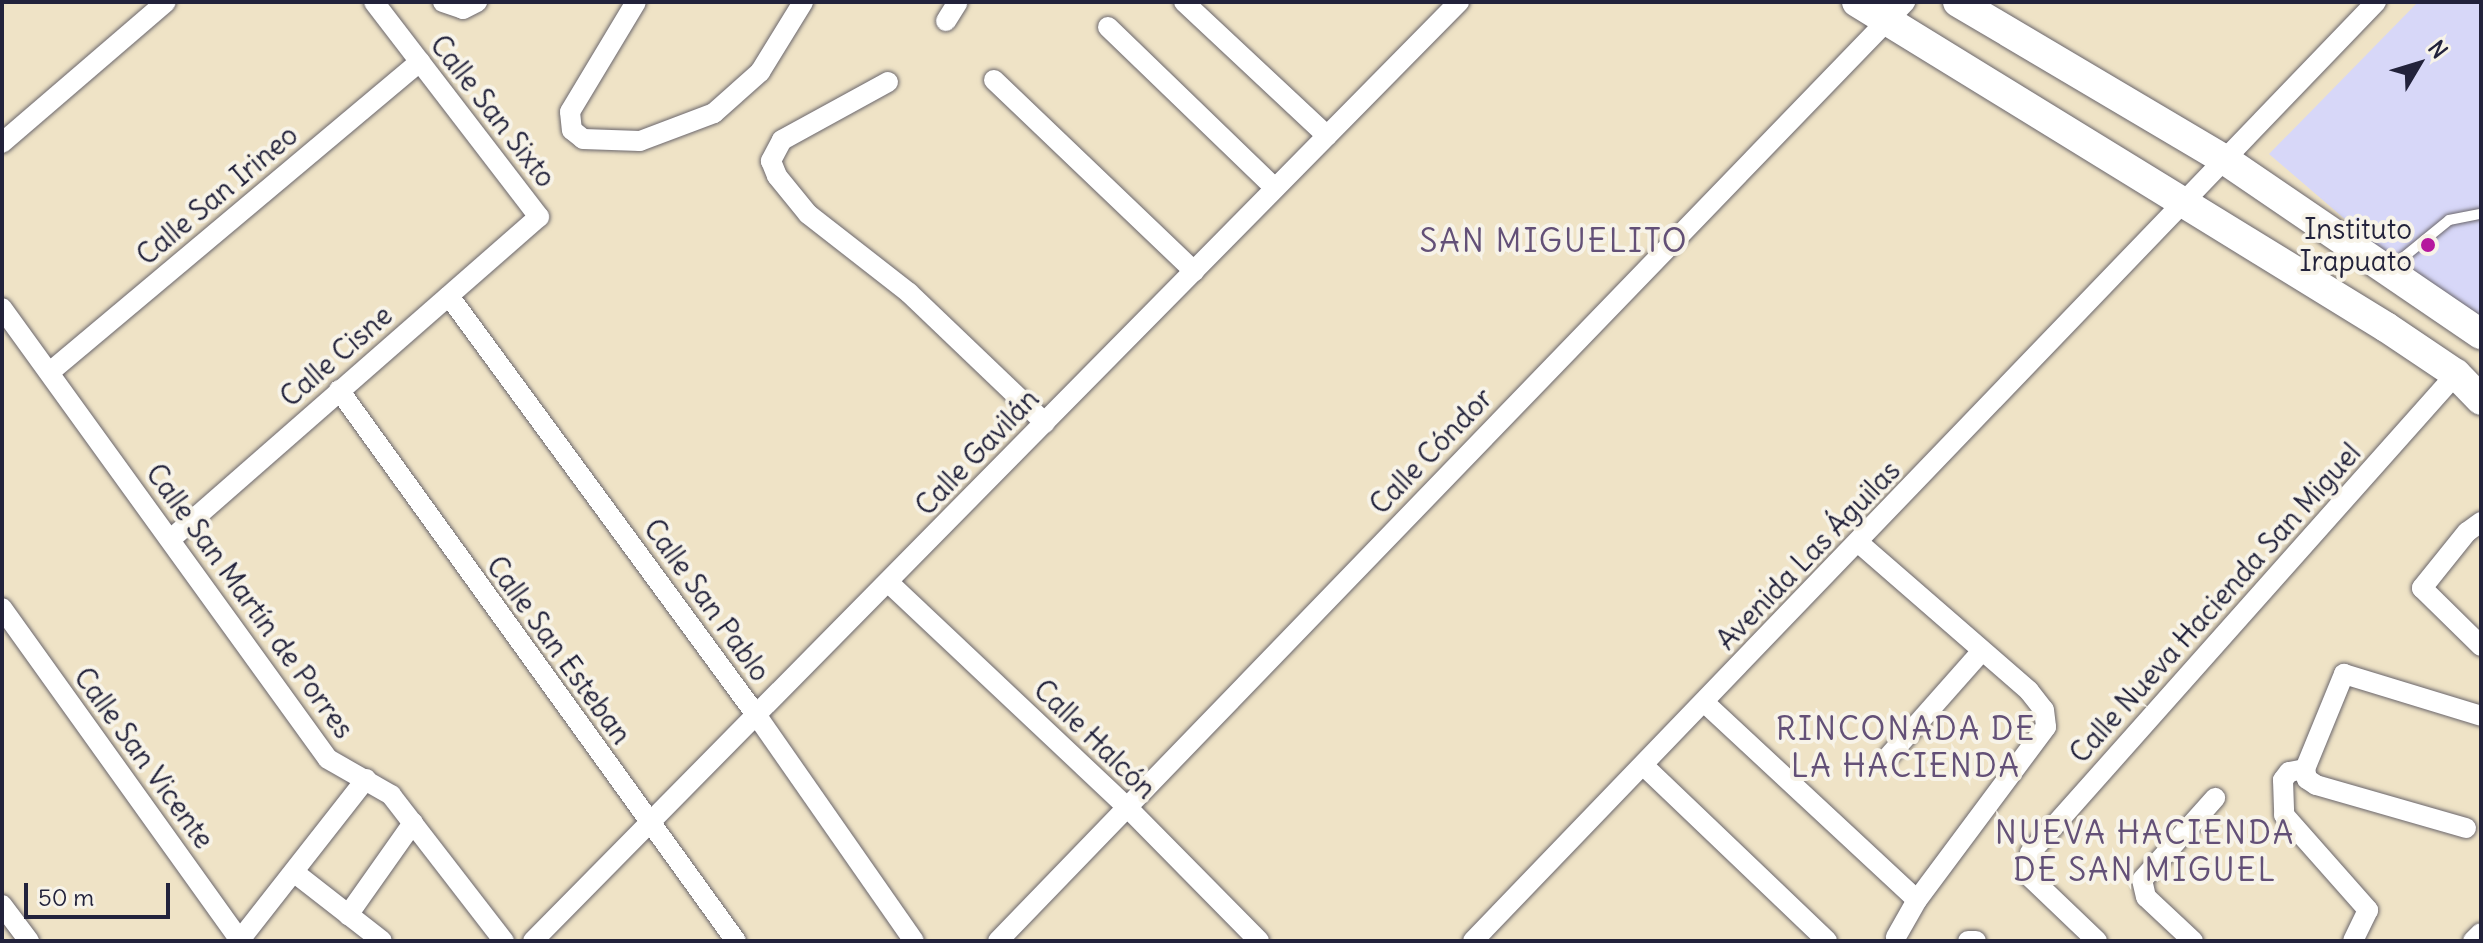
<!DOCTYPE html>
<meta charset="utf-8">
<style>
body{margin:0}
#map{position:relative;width:2483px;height:943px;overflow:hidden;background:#efe3c6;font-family:Delius,sans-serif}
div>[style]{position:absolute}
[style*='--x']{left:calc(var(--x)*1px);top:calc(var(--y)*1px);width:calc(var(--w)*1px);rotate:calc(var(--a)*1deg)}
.built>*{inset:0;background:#d7d7f8}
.roads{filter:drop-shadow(0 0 2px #6a666c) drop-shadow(0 0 2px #6a666c)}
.lane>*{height:10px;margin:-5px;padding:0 5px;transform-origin:5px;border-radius:5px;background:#fff}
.street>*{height:20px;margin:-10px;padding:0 10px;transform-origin:10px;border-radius:10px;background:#fff}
.secondary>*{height:30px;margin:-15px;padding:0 15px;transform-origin:15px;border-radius:15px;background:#fff}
.dots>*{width:22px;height:22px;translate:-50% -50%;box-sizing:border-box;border:4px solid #f7f3e8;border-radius:50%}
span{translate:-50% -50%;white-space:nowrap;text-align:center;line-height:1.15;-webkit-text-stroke:8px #f7f3e8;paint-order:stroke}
.street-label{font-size:28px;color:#22223b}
.poi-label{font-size:28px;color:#22223b}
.right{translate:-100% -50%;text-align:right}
.quarter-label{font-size:32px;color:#635077;letter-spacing:2px}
.frame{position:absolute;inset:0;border:4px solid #22223b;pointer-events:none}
.north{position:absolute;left:2379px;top:24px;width:80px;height:80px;-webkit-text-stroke:6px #f7f3e8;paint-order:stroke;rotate:52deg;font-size:22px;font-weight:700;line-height:32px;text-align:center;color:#22223b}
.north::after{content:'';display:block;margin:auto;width:28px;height:36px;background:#22223b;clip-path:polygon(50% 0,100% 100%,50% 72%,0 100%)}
.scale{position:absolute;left:24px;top:883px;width:146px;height:36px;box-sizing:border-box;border:4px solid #22223b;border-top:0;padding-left:10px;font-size:24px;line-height:28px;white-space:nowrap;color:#22223b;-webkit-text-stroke:6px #f7f3e8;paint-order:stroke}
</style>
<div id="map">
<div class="built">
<div style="clip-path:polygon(2418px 2px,2481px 2px,2481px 336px,2269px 154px)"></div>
</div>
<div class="roads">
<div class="lane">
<div style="--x:2389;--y:269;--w:77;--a:-39.2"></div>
<div style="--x:2449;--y:220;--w:33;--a:-11"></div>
</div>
<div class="street">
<div style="--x:443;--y:2;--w:21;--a:19"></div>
<div style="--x:463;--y:9;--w:16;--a:-27"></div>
<div style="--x:636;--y:2;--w:128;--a:121"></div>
<div style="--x:570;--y:112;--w:18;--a:84"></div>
<div style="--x:572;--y:130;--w:14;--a:39"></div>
<div style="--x:583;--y:139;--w:57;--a:2"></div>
<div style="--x:640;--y:141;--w:79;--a:-20.7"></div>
<div style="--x:714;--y:113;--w:62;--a:-41.7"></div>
<div style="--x:760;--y:72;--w:82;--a:-58.4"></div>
<div style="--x:1184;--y:2;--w:196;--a:43.1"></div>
<div style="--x:946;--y:21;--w:22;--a:-58"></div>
<div style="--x:1108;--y:27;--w:232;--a:44"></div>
<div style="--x:994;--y:80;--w:277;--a:43.7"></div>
<div style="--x:888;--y:82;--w:121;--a:151.3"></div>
<div style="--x:782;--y:140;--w:24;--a:118"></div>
<div style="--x:771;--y:161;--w:16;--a:68"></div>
<div style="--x:777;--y:176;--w:49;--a:50.8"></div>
<div style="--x:808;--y:214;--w:128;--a:38"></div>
<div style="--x:909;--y:293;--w:188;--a:43.7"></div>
<div style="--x:2;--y:143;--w:216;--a:-40.7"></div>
<div style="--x:449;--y:296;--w:521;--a:53.75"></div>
<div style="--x:757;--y:716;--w:274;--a:55.1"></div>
<div style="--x:2;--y:308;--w:556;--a:54.14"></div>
<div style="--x:328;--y:759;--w:73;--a:29.7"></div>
<div style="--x:391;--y:795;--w:185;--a:52.3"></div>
<div style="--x:50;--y:372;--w:483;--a:-40"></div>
<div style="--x:339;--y:390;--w:679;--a:54.23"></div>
<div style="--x:2481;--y:522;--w:17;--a:144"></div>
<div style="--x:2467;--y:532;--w:72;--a:128.8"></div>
<div style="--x:2422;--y:588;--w:83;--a:44.5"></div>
<div style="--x:171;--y:539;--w:489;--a:-41.2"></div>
<div style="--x:539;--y:217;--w:271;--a:-127.5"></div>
<div style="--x:1859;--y:543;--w:225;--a:41"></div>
<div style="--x:2029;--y:691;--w:24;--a:52"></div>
<div style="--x:2044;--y:710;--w:17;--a:83"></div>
<div style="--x:2046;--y:727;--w:216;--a:126.7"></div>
<div style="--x:1917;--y:900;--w:43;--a:119.6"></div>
<div style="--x:888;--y:582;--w:328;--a:43.3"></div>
<div style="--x:1127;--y:807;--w:188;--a:45.4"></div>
<div style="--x:2;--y:608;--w:408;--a:54.4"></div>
<div style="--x:1705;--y:703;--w:289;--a:42.9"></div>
<div style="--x:1889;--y:756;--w:139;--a:-48.5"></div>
<div style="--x:1644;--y:766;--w:253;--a:43.7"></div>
<div style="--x:2305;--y:769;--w:16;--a:169"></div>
<div style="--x:2289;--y:772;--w:10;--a:127"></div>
<div style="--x:2283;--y:780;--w:35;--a:88"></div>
<div style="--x:2284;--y:815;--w:127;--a:48.5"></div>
<div style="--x:2368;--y:910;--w:34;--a:116"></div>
<div style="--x:2466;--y:828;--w:156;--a:-164"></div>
<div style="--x:2316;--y:785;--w:11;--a:-146"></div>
<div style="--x:2307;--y:779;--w:10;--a:-101"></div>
<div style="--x:2305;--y:769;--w:103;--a:-67.7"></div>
<div style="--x:2344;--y:674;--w:143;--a:17"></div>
<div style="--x:295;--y:873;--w:110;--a:38"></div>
<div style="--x:2;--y:905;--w:45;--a:53.1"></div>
<div style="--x:348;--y:915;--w:113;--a:-54.8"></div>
<div style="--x:239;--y:941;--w:206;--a:-51.9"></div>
<div style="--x:533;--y:941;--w:1319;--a:-45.4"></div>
<div style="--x:998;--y:941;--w:1306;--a:-45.99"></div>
<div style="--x:1473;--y:941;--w:1303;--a:-46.12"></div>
<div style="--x:1968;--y:941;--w:8;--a:0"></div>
<div style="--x:2097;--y:941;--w:93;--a:-136.3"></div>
<div style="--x:2030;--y:877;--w:24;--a:-90"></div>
<div style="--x:2030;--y:853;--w:641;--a:-48.35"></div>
<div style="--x:2193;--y:941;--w:64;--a:-136.9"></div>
<div style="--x:2146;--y:897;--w:17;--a:-103"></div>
<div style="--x:2142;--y:880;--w:110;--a:-48.3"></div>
<div style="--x:2473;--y:941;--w:11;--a:-45"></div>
</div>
<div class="secondary">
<div style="--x:1857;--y:2;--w:621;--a:31.57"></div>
<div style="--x:2386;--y:327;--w:84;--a:33.9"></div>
<div style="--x:2456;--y:374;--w:36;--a:46"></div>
<div style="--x:1958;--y:2;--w:309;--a:30.6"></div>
<div style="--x:2224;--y:159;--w:311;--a:34.3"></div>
</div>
</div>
<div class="dots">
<div style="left:2428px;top:245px;background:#b5179e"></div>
</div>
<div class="street-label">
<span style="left:493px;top:111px;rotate:52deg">Calle San Sixto</span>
<span style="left:217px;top:195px;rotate:-40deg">Calle San Irineo</span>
<span style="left:336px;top:356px;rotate:-41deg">Calle Cisne</span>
<span style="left:1431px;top:451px;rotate:-46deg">Calle Cóndor</span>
<span style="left:977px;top:452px;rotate:-46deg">Calle Gavilán</span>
<span style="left:1808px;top:555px;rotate:-46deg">Avenida Las Águilas</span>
<span style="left:707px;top:600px;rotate:54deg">Calle San Pablo</span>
<span style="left:250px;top:601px;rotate:54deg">Calle San Martín de Porres</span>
<span style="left:2215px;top:603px;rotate:-48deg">Calle Nueva Hacienda San Miguel</span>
<span style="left:559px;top:650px;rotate:54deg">Calle San Esteban</span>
<span style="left:1095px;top:739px;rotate:44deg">Calle Halcón</span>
<span style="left:144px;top:758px;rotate:54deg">Calle San Vicente</span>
</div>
<div class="poi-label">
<span class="right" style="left:2412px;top:245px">Instituto<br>Irapuato</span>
</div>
<div class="quarter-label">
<span style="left:1554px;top:241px">SAN MIGUELITO</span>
<span style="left:1906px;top:748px">RINCONADA DE<br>LA HACIENDA</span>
<span style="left:2145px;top:852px">NUEVA HACIENDA<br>DE SAN MIGUEL</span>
</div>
<div class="frame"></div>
<div class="north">N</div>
<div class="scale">50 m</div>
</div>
